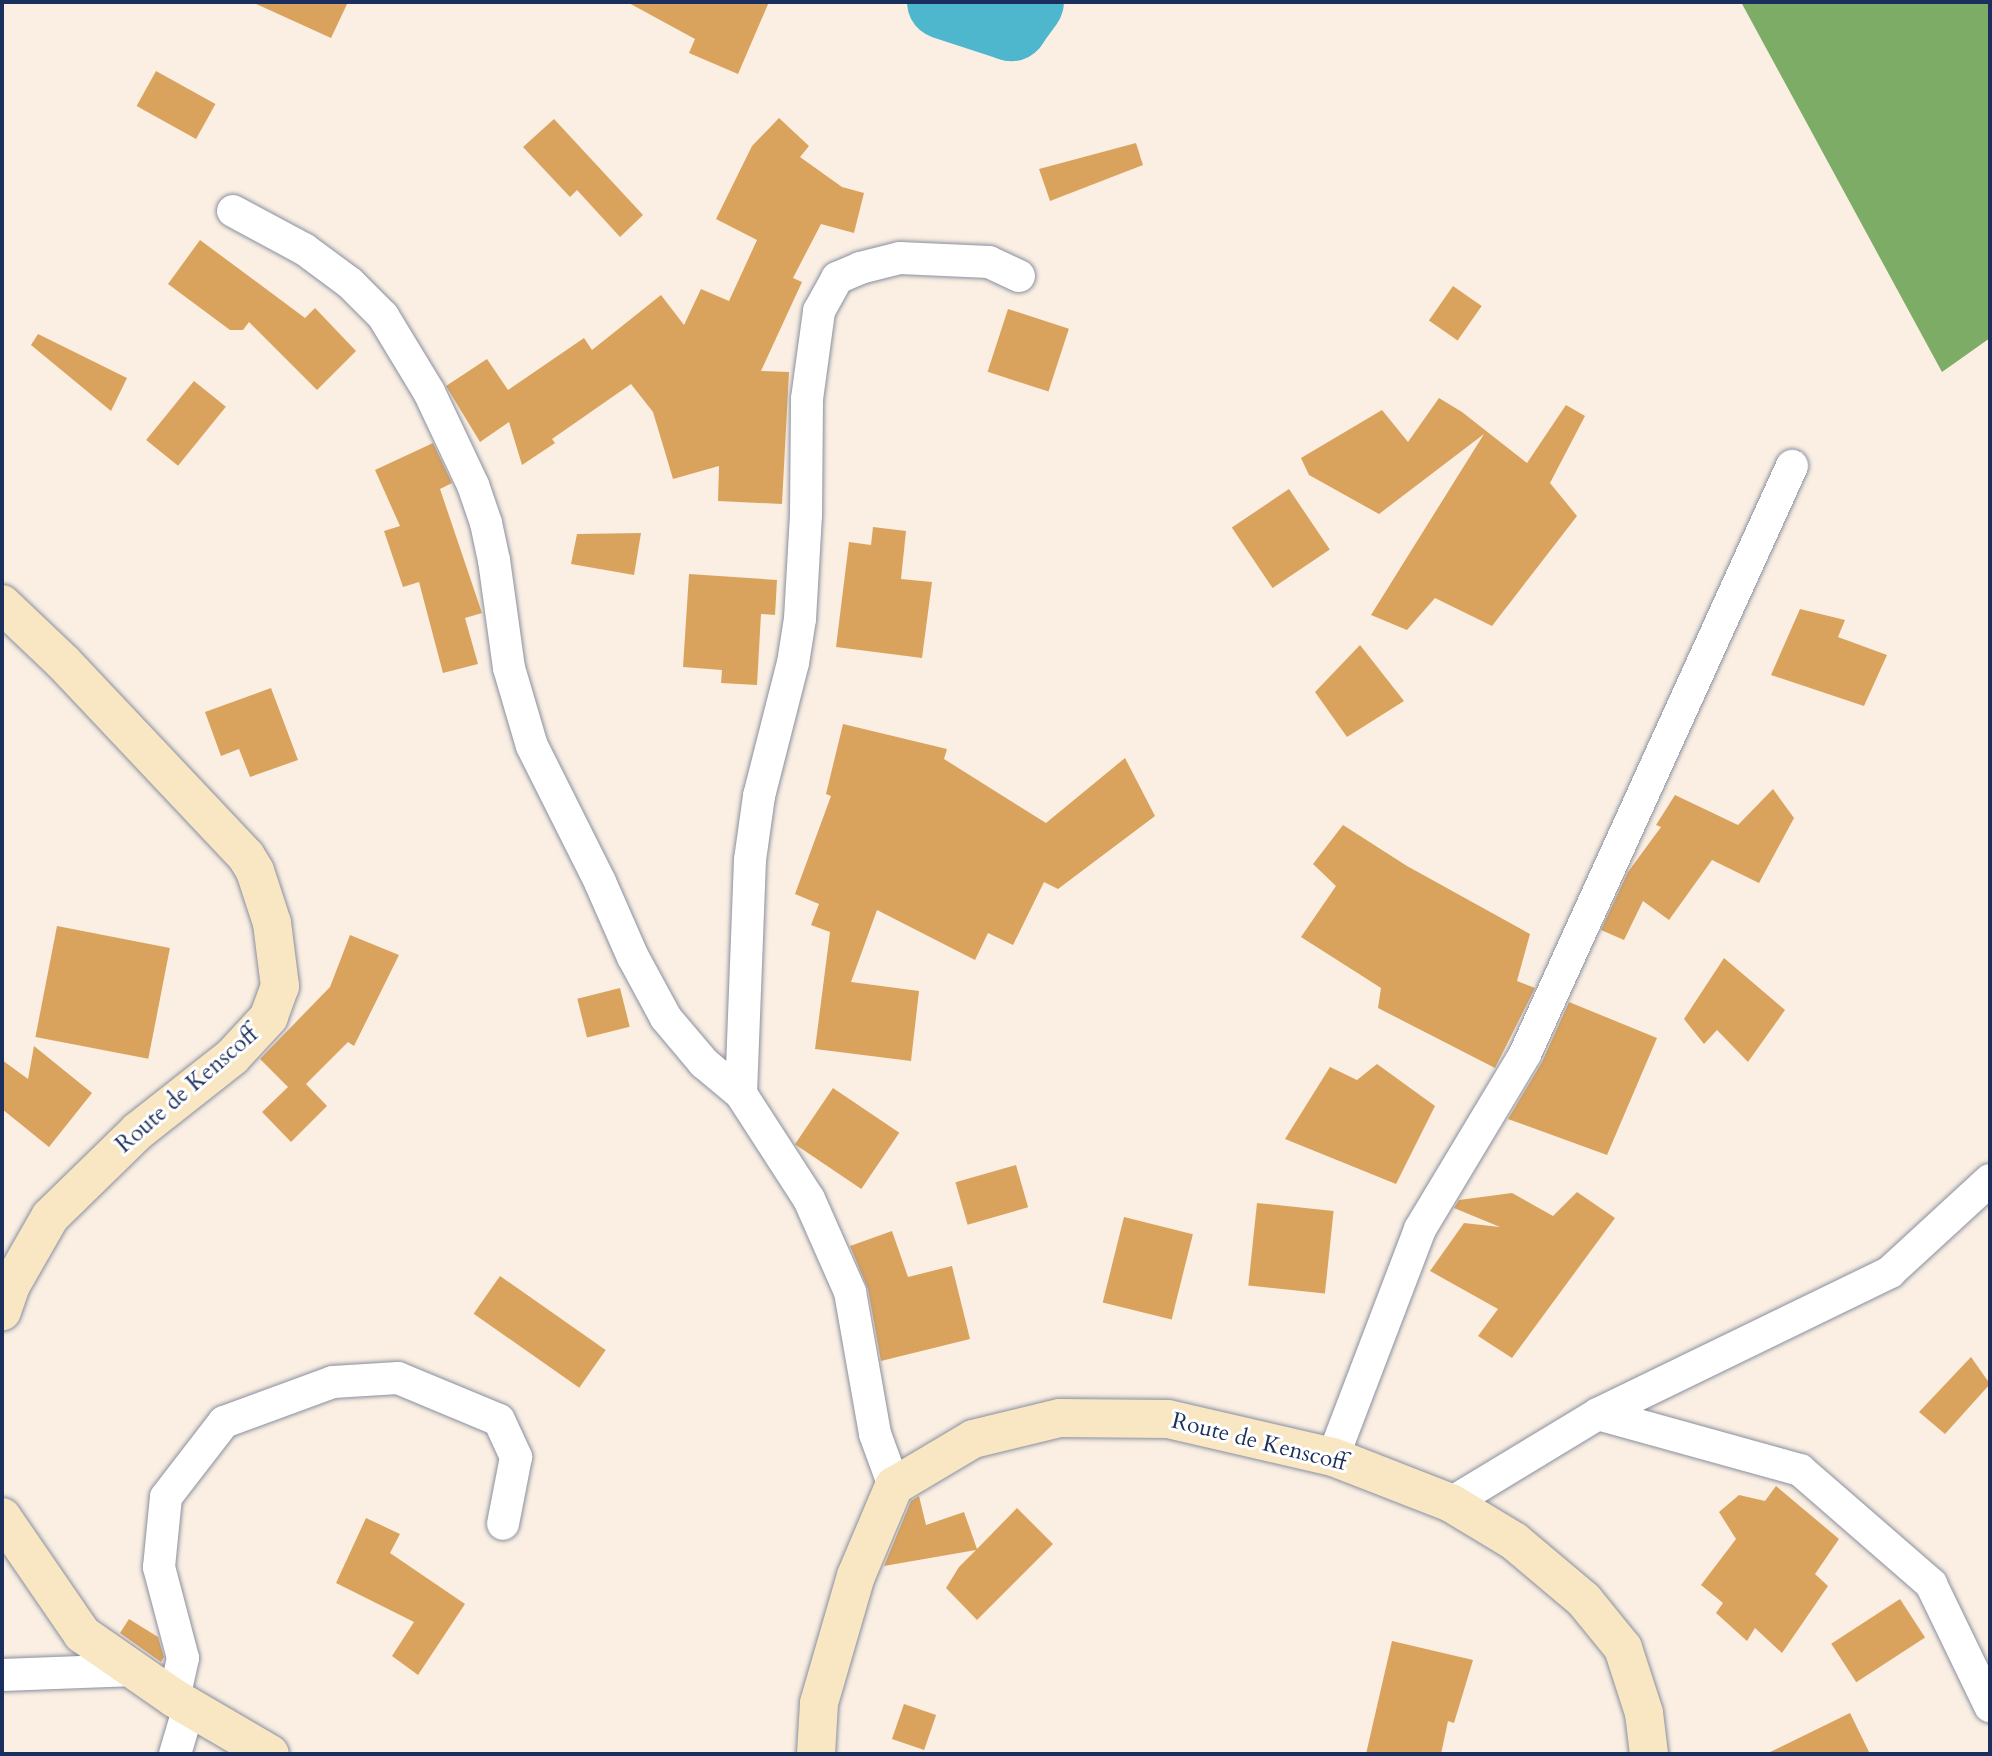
<!DOCTYPE html>
<style>
body{margin:0}
#map{position:relative;width:1992px;height:1756px;overflow:hidden;background:#faefe2;font-family:Cardo,serif}
div>[style]{position:absolute}
[style*='--x']{left:calc(var(--x)*1px);top:calc(var(--y)*1px);width:calc(var(--w)*1px);rotate:calc(var(--a)*1deg)}
.forest>*{inset:0;background:#7dac67}
.river>*{height:74px;margin:-37px;padding:0 37px;transform-origin:37px;border-radius:37px;background:#4fb7cd}
.building>*{inset:0;background:#daa35d;transform-origin:0 0}
.roads{filter:drop-shadow(0 0 2px #8a8fa0) drop-shadow(0 0 2px #8a8fa0)}
.minor>*{height:32px;margin:-16px;padding:0 16px;transform-origin:16px;border-radius:16px;background:#fff}
.secondary>*{height:38px;margin:-19px;padding:0 19px;transform-origin:19px;border-radius:19px;background:#f9e7c3}
span{translate:-50% -50%;white-space:nowrap;text-align:center;line-height:1.15;-webkit-text-stroke:6px #fff;paint-order:stroke}
.street-label{font-size:23px;color:#1b2f5e}
.frame{position:absolute;inset:0;border:4px solid #1b2f5e;pointer-events:none}
</style>
<div id="map">
<div class="forest">
<div style="clip-path:polygon(1741px 2px,1990px 2px,1990px 338px,1942px 372px)"></div>
</div>
<div class="river">
<div style="--x:944;--y:2;--w:71;--a:18.2"></div>
<div style="--x:1011;--y:24;--w:27;--a:-54"></div>
</div>
<div class="building">
<div style="clip-path:polygon(252px 2px,348px 2px,331px 38px)"></div>
<div style="clip-path:polygon(627px 2px,769px 2px,738px 74px,689px 53px,695px 39px)"></div>
<div style="left:156px;top:71px;width:68px;height:40px;rotate:29deg"></div>
<div style="clip-path:polygon(779px 118px,809px 146px,800px 157px,842px 187px,864px 193px,854px 233px,821px 224px,793px 278px,802px 282px,761px 371px,789px 372px,782px 504px,718px 501px,719px 466px,673px 479px,653px 412px,631px 384px,552px 439px,555px 443px,522px 465px,509px 422px,480px 442px,446px 386px,487px 359px,508px 390px,584px 338px,592px 350px,661px 295px,684px 325px,701px 289px,729px 301px,757px 240px,716px 219px,752px 146px)"></div>
<div style="clip-path:polygon(554px 119px,643px 215px,620px 237px,577px 190px,570px 197px,523px 147px)"></div>
<div style="clip-path:polygon(1136px 143px,1143px 165px,1050px 201px,1039px 169px)"></div>
<div style="clip-path:polygon(200px 240px,305px 318px,315px 308px,356px 351px,317px 390px,249px 322px,243px 330px,230px 330px,168px 284px)"></div>
<div style="left:1453px;top:286px;width:35px;height:42px;rotate:35deg"></div>
<div style="left:1008px;top:309px;width:64px;height:66px;rotate:18deg"></div>
<div style="clip-path:polygon(38px 334px,127px 378px,111px 411px,31px 345px)"></div>
<div style="left:194px;top:381px;width:41px;height:76px;rotate:39deg"></div>
<div style="clip-path:polygon(1439px 398px,1462px 412px,1527px 463px,1566px 405px,1585px 416px,1550px 483px,1577px 516px,1492px 626px,1435px 598px,1407px 630px,1371px 615px,1484px 434px,1379px 514px,1309px 475px,1301px 458px,1382px 410px,1408px 442px)"></div>
<div style="clip-path:polygon(433px 443px,452px 483px,440px 489px,482px 613px,465px 618px,478px 664px,443px 673px,419px 582px,403px 587px,384px 531px,400px 526px,375px 470px)"></div>
<div style="left:1289px;top:489px;width:73px;height:69px;rotate:56deg"></div>
<div style="clip-path:polygon(873px 527px,906px 531px,901px 579px,932px 582px,922px 658px,836px 647px,849px 542px,871px 545px)"></div>
<div style="clip-path:polygon(641px 533px,634px 575px,571px 564px,577px 534px)"></div>
<div style="clip-path:polygon(689px 574px,777px 580px,775px 615px,761px 614px,757px 685px,721px 683px,722px 670px,683px 667px)"></div>
<div style="clip-path:polygon(1800px 609px,1845px 620px,1838px 637px,1887px 655px,1864px 706px,1771px 675px)"></div>
<div style="clip-path:polygon(1360px 645px,1404px 701px,1347px 737px,1315px 692px)"></div>
<div style="clip-path:polygon(271px 688px,298px 760px,250px 777px,239px 749px,221px 756px,205px 712px)"></div>
<div style="clip-path:polygon(843px 724px,947px 749px,944px 759px,1046px 823px,1125px 758px,1155px 816px,1058px 889px,1044px 882px,1013px 945px,988px 933px,975px 960px,877px 910px,851px 982px,919px 991px,911px 1061px,815px 1049px,830px 932px,811px 925px,819px 904px,795px 894px,831px 796px,826px 794px)"></div>
<div style="clip-path:polygon(1773px 789px,1794px 818px,1759px 883px,1712px 860px,1669px 920px,1643px 901px,1624px 940px,1601px 930px,1628px 872px,1661px 827px,1656px 825px,1675px 795px,1738px 825px)"></div>
<div style="clip-path:polygon(1343px 825px,1407px 866px,1530px 934px,1517px 981px,1535px 988px,1495px 1068px,1378px 1008px,1381px 988px,1301px 937px,1336px 886px,1313px 864px)"></div>
<div style="left:57px;top:926px;width:115px;height:113px;rotate:11deg"></div>
<div style="clip-path:polygon(350px 935px,399px 955px,354px 1046px,348px 1042px,306px 1084px,327px 1106px,291px 1142px,262px 1112px,288px 1087px,260px 1059px,330px 987px)"></div>
<div style="clip-path:polygon(1724px 958px,1785px 1010px,1748px 1062px,1717px 1030px,1704px 1044px,1684px 1019px)"></div>
<div style="left:620px;top:988px;width:40px;height:44px;rotate:76deg"></div>
<div style="clip-path:polygon(1569px 1002px,1657px 1038px,1607px 1155px,1508px 1119px,1542px 1062px)"></div>
<div style="clip-path:polygon(34px 1046px,92px 1093px,49px 1147px,2px 1109px,2px 1060px,28px 1079px)"></div>
<div style="clip-path:polygon(1377px 1064px,1435px 1106px,1396px 1184px,1285px 1139px,1330px 1067px,1357px 1080px)"></div>
<div style="left:833px;top:1088px;width:80px;height:68px;rotate:34deg"></div>
<div style="left:1016px;top:1165px;width:44px;height:63px;rotate:74deg"></div>
<div style="clip-path:polygon(1577px 1192px,1615px 1218px,1512px 1358px,1478px 1336px,1498px 1309px,1430px 1271px,1464px 1223px,1500px 1227px,1454px 1208px,1459px 1200px,1512px 1193px,1553px 1216px)"></div>
<div style="left:1257px;top:1203px;width:77px;height:83px;rotate:6deg"></div>
<div style="left:1124px;top:1217px;width:71px;height:88px;rotate:14deg"></div>
<div style="clip-path:polygon(892px 1231px,908px 1277px,952px 1266px,970px 1339px,881px 1361px,868px 1289px,850px 1246px)"></div>
<div style="left:500px;top:1276px;width:129px;height:46px;rotate:35deg"></div>
<div style="clip-path:polygon(1971px 1357px,1990px 1384px,1945px 1434px,1919px 1412px)"></div>
<div style="clip-path:polygon(1776px 1486px,1839px 1539px,1815px 1574px,1828px 1586px,1782px 1653px,1755px 1628px,1747px 1641px,1716px 1613px,1723px 1603px,1701px 1585px,1736px 1539px,1719px 1512px,1739px 1495px,1765px 1501px)"></div>
<div style="clip-path:polygon(919px 1496px,926px 1525px,964px 1512px,977px 1549px,1017px 1508px,1053px 1544px,977px 1620px,946px 1588px,959px 1567px,976px 1550px,884px 1566px,911px 1501px)"></div>
<div style="clip-path:polygon(366px 1518px,400px 1534px,390px 1553px,465px 1604px,418px 1675px,392px 1656px,414px 1622px,336px 1583px)"></div>
<div style="left:1900px;top:1599px;width:46px;height:82px;rotate:57deg"></div>
<div style="clip-path:polygon(129px 1619px,158px 1637px,164px 1657px,161px 1662px,120px 1633px)"></div>
<div style="clip-path:polygon(1392px 1641px,1473px 1660px,1454px 1723px,1448px 1721px,1441px 1754px,1366px 1754px)"></div>
<div style="left:904px;top:1704px;width:34px;height:37px;rotate:19deg"></div>
<div style="clip-path:polygon(1850px 1713px,1870px 1754px,1766px 1754px)"></div>
</div>
<div class="roads">
<div class="minor">
<div style="--x:233;--y:211;--w:81;--a:28.2"></div>
<div style="--x:304;--y:249;--w:57;--a:36.5"></div>
<div style="--x:350;--y:283;--w:47;--a:45"></div>
<div style="--x:383;--y:316;--w:89;--a:58.8"></div>
<div style="--x:429;--y:392;--w:103;--a:64.7"></div>
<div style="--x:473;--y:485;--w:40;--a:71.1"></div>
<div style="--x:486;--y:523;--w:38;--a:78"></div>
<div style="--x:494;--y:560;--w:109;--a:82.1"></div>
<div style="--x:509;--y:668;--w:81;--a:73.6"></div>
<div style="--x:532;--y:746;--w:152;--a:63.4"></div>
<div style="--x:600;--y:882;--w:82;--a:66.3"></div>
<div style="--x:633;--y:957;--w:69;--a:61.6"></div>
<div style="--x:666;--y:1018;--w:59;--a:49.8"></div>
<div style="--x:704;--y:1063;--w:48;--a:40"></div>
<div style="--x:741;--y:1094;--w:125;--a:57.1"></div>
<div style="--x:809;--y:1199;--w:102;--a:66.2"></div>
<div style="--x:850;--y:1292;--w:144;--a:80"></div>
<div style="--x:875;--y:1434;--w:55;--a:69.9"></div>
<div style="--x:741;--y:1094;--w:234;--a:-87.8"></div>
<div style="--x:750;--y:860;--w:65;--a:-82"></div>
<div style="--x:759;--y:796;--w:137;--a:-75.7"></div>
<div style="--x:793;--y:663;--w:45;--a:-81"></div>
<div style="--x:800;--y:619;--w:104;--a:-86.7"></div>
<div style="--x:806;--y:515;--w:116;--a:-89.5"></div>
<div style="--x:807;--y:399;--w:89;--a:-82.2"></div>
<div style="--x:819;--y:311;--w:38;--a:-61"></div>
<div style="--x:837;--y:278;--w:25;--a:-23"></div>
<div style="--x:860;--y:268;--w:41;--a:-14"></div>
<div style="--x:900;--y:258;--w:89;--a:2.6"></div>
<div style="--x:989;--y:262;--w:33;--a:25"></div>
<div style="--x:1598;--y:1414;--w:210;--a:15.5"></div>
<div style="--x:1800;--y:1470;--w:174;--a:41"></div>
<div style="--x:1931;--y:1584;--w:136;--a:64.2"></div>
<div style="--x:1333;--y:1457;--w:244;--a:-69.1"></div>
<div style="--x:1420;--y:1229;--w:204;--a:-59"></div>
<div style="--x:1525;--y:1054;--w:646;--a:-65.58"></div>
<div style="--x:1451;--y:1503;--w:172;--a:-31.2"></div>
<div style="--x:1598;--y:1414;--w:325;--a:-25.9"></div>
<div style="--x:1890;--y:1272;--w:136;--a:-42.6"></div>
<div style="--x:2;--y:1675;--w:133;--a:-2.2"></div>
<div style="--x:174;--y:1698;--w:41;--a:-77.3"></div>
<div style="--x:183;--y:1658;--w:94;--a:-104.8"></div>
<div style="--x:159;--y:1567;--w:70;--a:-84.3"></div>
<div style="--x:166;--y:1497;--w:95;--a:-52.3"></div>
<div style="--x:224;--y:1422;--w:116;--a:-20.2"></div>
<div style="--x:333;--y:1382;--w:65;--a:-3.5"></div>
<div style="--x:398;--y:1378;--w:109;--a:22.6"></div>
<div style="--x:499;--y:1420;--w:41;--a:65.3"></div>
<div style="--x:516;--y:1457;--w:68;--a:101"></div>
<div style="--x:175;--y:1754;--w:49;--a:-73.4"></div>
</div>
<div class="secondary">
<div style="--x:2;--y:604;--w:84;--a:43.6"></div>
<div style="--x:63;--y:662;--w:267;--a:46.7"></div>
<div style="--x:246;--y:856;--w:17;--a:59"></div>
<div style="--x:255;--y:871;--w:55;--a:71.9"></div>
<div style="--x:272;--y:923;--w:64;--a:82.8"></div>
<div style="--x:280;--y:986;--w:33;--a:110"></div>
<div style="--x:269;--y:1017;--w:54;--a:132.8"></div>
<div style="--x:232;--y:1057;--w:120;--a:141.8"></div>
<div style="--x:138;--y:1131;--w:123;--a:135.7"></div>
<div style="--x:50;--y:1217;--w:78;--a:119.8"></div>
<div style="--x:11;--y:1285;--w:28;--a:109"></div>
<div style="--x:2;--y:1517;--w:142;--a:55.6"></div>
<div style="--x:82;--y:1634;--w:112;--a:34.8"></div>
<div style="--x:174;--y:1698;--w:111;--a:30.3"></div>
<div style="--x:816;--y:1754;--w:51;--a:-86.6"></div>
<div style="--x:819;--y:1703;--w:132;--a:-73.8"></div>
<div style="--x:856;--y:1576;--w:98;--a:-67.1"></div>
<div style="--x:894;--y:1486;--w:92;--a:-30.7"></div>
<div style="--x:973;--y:1439;--w:89;--a:-13.6"></div>
<div style="--x:1060;--y:1418;--w:108;--a:0.5"></div>
<div style="--x:1168;--y:1419;--w:169;--a:13"></div>
<div style="--x:1333;--y:1457;--w:127;--a:21.3"></div>
<div style="--x:1451;--y:1503;--w:74;--a:31.1"></div>
<div style="--x:1514;--y:1541;--w:92;--a:40.1"></div>
<div style="--x:1584;--y:1600;--w:62;--a:50.9"></div>
<div style="--x:1623;--y:1648;--w:68;--a:72.1"></div>
<div style="--x:1644;--y:1713;--w:41;--a:83"></div>
</div>
</div>
<div class="street-label">
<span style="left:187px;top:1090px;rotate:-41deg">Route de Kenscoff</span>
<span style="left:1259px;top:1442px;rotate:14deg">Route de Kenscoff</span>
</div>
<div class="frame"></div>
</div>
